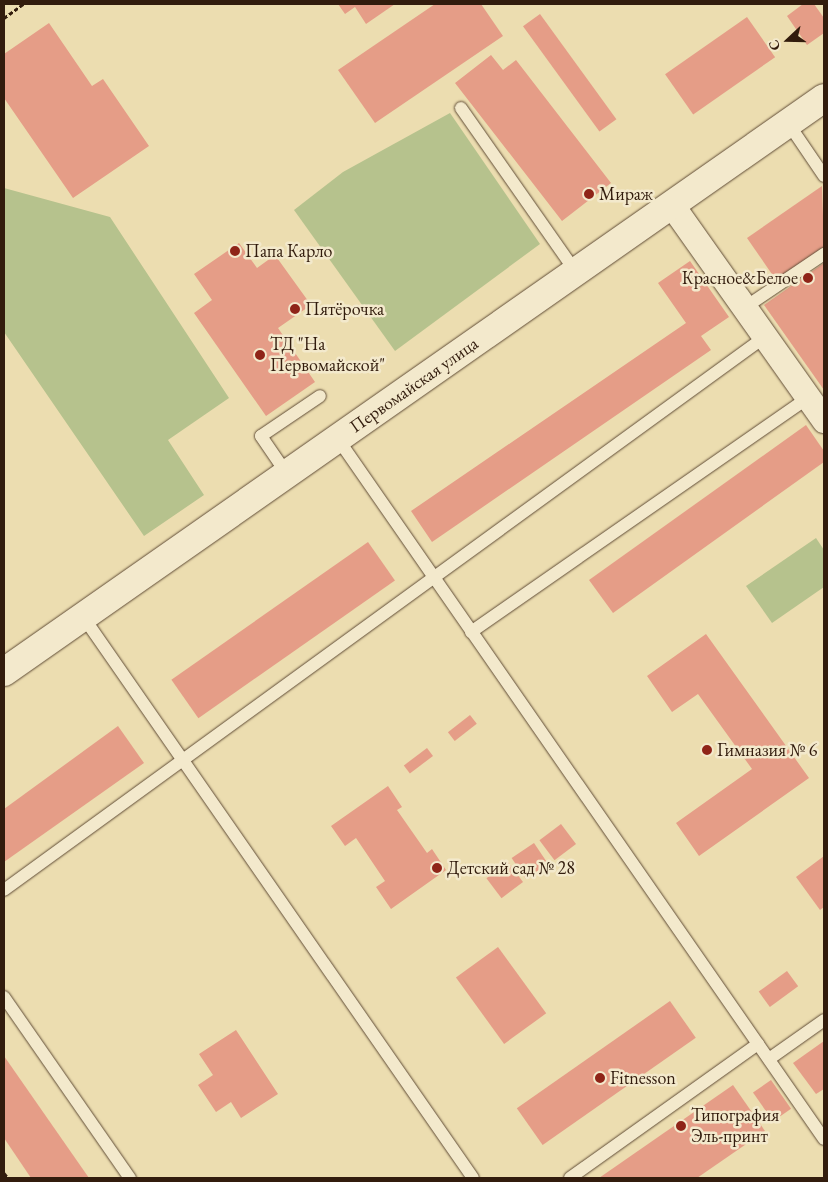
<!DOCTYPE html>
<meta charset="utf-8">
<style>
body{margin:0}
#map{position:relative;width:828px;height:1182px;overflow:hidden;background:#ecddb0;font-family:"EB Garamond",serif}
div>[style]{position:absolute}
[style*='--x']{left:calc(var(--x)*1px);top:calc(var(--y)*1px);width:calc(var(--w)*1px);rotate:calc(var(--a)*1deg)}
.green>*{inset:0;background:#b6c28d}
.building>*{inset:0;background:#e59d87;transform-origin:0 0}
.path>*{height:3px;margin-top:-1.5px;transform-origin:0;background:repeating-linear-gradient(90deg,#321c0d 0 4px,transparent 0 6.5px)}
.roads{filter:drop-shadow(0 0 1px #604c36) drop-shadow(0 0 1px #604c36)}
.lane>*{height:12px;margin:-6px;padding:0 6px;transform-origin:6px;border-radius:6px;background:#f3e9cc}
.street>*{height:25px;margin:-12.5px;padding:0 12.5px;transform-origin:12.5px;border-radius:12.5px;background:#f3e9cc}
.secondary>*{height:28px;margin:-14px;padding:0 14px;transform-origin:14px;border-radius:14px;background:#f3e9cc}
.dots>*{width:14px;height:14px;translate:-50% -50%;box-sizing:border-box;border:2px solid #f3e9cc;border-radius:50%}
span{translate:-50% -50%;white-space:nowrap;text-align:center;line-height:1.15;-webkit-text-stroke:5px #f3e9cc;paint-order:stroke}
.poi-label{font-size:18px;color:#321c0d}
.left{translate:0 -50%;text-align:left}
.right{translate:-100% -50%;text-align:right}
.street-label{font-size:18px;color:#321c0d}
.frame{position:absolute;inset:0;border:5px solid #321c0d;pointer-events:none}
.north{position:absolute;left:763px;top:15px;width:50px;height:50px;-webkit-text-stroke:4px #f3e9cc;paint-order:stroke;rotate:249deg;font-size:14px;font-weight:700;line-height:20px;text-align:center;color:#321c0d}
.north::after{content:'';display:block;margin:auto;width:18px;height:22px;background:#321c0d;clip-path:polygon(50% 0,100% 100%,50% 72%,0 100%)}
</style>
<div id="map">
<div class="green">
<div style="clip-path:polygon(450px 113px,540px 244px,395px 351px,294px 210px,343px 172px)"></div>
<div style="clip-path:polygon(4px 188px,110px 217px,229px 398px,168px 440px,204px 495px,144px 536px,4px 332px)"></div>
<div style="clip-path:polygon(816px 538px,824px 550px,824px 587px,772px 623px,746px 586px)"></div>
</div>
<div class="building">
<div style="clip-path:polygon(338px 4px,395px 4px,366px 24px,355px 7px,345px 14px)"></div>
<div style="clip-path:polygon(435px 4px,481px 4px,503px 36px,375px 123px,338px 70px)"></div>
<div style="clip-path:polygon(803px 4px,814px 4px,824px 18px,824px 33px,807px 45px,787px 16px)"></div>
<div style="left:540px;top:14px;width:130px;height:21px;rotate:54deg"></div>
<div style="left:747px;top:17px;width:49px;height:100px;rotate:55deg"></div>
<div style="clip-path:polygon(49px 23px,92px 86px,103px 79px,149px 146px,73px 198px,4px 98px,4px 54px)"></div>
<div style="clip-path:polygon(491px 55px,503px 70px,516px 60px,611px 183px,562px 221px,455px 83px)"></div>
<div style="clip-path:polygon(822px 186px,824px 247px,776px 280px,747px 238px)"></div>
<div style="clip-path:polygon(239px 243px,257px 268px,275px 255px,311px 305px,278px 328px,315px 382px,266px 416px,194px 313px,212px 300px,194px 274px)"></div>
<div style="clip-path:polygon(690px 261px,729px 317px,701px 336px,711px 350px,432px 542px,411px 511px,686px 323px,658px 283px)"></div>
<div style="clip-path:polygon(824px 263px,824px 390px,764px 305px)"></div>
<div style="clip-path:polygon(806px 425px,824px 451px,824px 462px,613px 613px,589px 580px)"></div>
<div style="left:368px;top:542px;width:47px;height:240px;rotate:55deg"></div>
<div style="clip-path:polygon(706px 634px,809px 778px,699px 856px,676px 823px,752px 769px,698px 694px,672px 712px,647px 676px)"></div>
<div style="left:470px;top:715px;width:11px;height:28px;rotate:52deg"></div>
<div style="clip-path:polygon(118px 726px,144px 763px,4px 862px,4px 809px)"></div>
<div style="left:427px;top:748px;width:10px;height:29px;rotate:53deg"></div>
<div style="clip-path:polygon(388px 786px,402px 807px,397px 810px,427px 853px,432px 849px,446px 870px,391px 909px,376px 887px,385px 881px,356px 838px,345px 846px,331px 826px)"></div>
<div style="left:561px;top:824px;width:25px;height:27px;rotate:53deg"></div>
<div style="left:534px;top:843px;width:25px;height:27px;rotate:56deg"></div>
<div style="clip-path:polygon(824px 856px,824px 907px,820px 910px,796px 877px)"></div>
<div style="left:508px;top:862px;width:25px;height:27px;rotate:53deg"></div>
<div style="left:498px;top:947px;width:82px;height:52px;rotate:54deg"></div>
<div style="left:787px;top:971px;width:19px;height:35px;rotate:54deg"></div>
<div style="left:670px;top:1001px;width:45px;height:187px;rotate:55deg"></div>
<div style="clip-path:polygon(236px 1030px,278px 1094px,241px 1118px,231px 1102px,216px 1112px,198px 1085px,213px 1075px,199px 1054px)"></div>
<div style="clip-path:polygon(824px 1041px,824px 1089px,816px 1094px,793px 1063px)"></div>
<div style="clip-path:polygon(4px 1056px,89px 1178px,31px 1178px,4px 1138px)"></div>
<div style="left:771px;top:1080px;width:35px;height:22px;rotate:55deg"></div>
<div style="clip-path:polygon(733px 1085px,765px 1131px,697px 1178px,599px 1178px)"></div>
</div>
<div class="path">
<div style="--x:4;--y:18;--w:24;--a:-36"></div>
<div style="--x:4;--y:1173;--w:6;--a:51"></div>
</div>
<div class="roads">
<div class="lane">
<div style="--x:461;--y:108;--w:199;--a:55"></div>
<div style="--x:788;--y:123;--w:64;--a:55.8"></div>
<div style="--x:744;--y:308;--w:97;--a:-34"></div>
<div style="--x:338;--y:439;--w:852;--a:55.23"></div>
<div style="--x:287;--y:474;--w:46;--a:-124.4"></div>
<div style="--x:261;--y:436;--w:71;--a:-34.1"></div>
<div style="--x:82;--y:615;--w:685;--a:55.22"></div>
<div style="--x:471;--y:632;--w:410;--a:-34.8"></div>
<div style="--x:4;--y:890;--w:942;--a:-36.02"></div>
<div style="--x:4;--y:997;--w:221;--a:55.2"></div>
<div style="--x:769;--y:1059;--w:67;--a:-35.3"></div>
<div style="--x:570;--y:1178;--w:231;--a:-35.5"></div>
</div>
<div class="street">
<div style="--x:671;--y:204;--w:265;--a:54.7"></div>
</div>
<div class="secondary">
<div style="--x:4;--y:672;--w:1001;--a:-34.99"></div>
</div>
</div>
<div class="dots">
<div style="left:589px;top:194px;background:#8f2418"></div>
<div style="left:235px;top:251px;background:#8f2418"></div>
<div style="left:808px;top:278px;background:#8f2418"></div>
<div style="left:295px;top:309px;background:#8f2418"></div>
<div style="left:260px;top:355px;background:#8f2418"></div>
<div style="left:707px;top:750px;background:#8f2418"></div>
<div style="left:437px;top:868px;background:#8f2418"></div>
<div style="left:600px;top:1078px;background:#8f2418"></div>
<div style="left:681px;top:1126px;background:#8f2418"></div>
</div>
<div class="poi-label">
<span class="left" style="left:599px;top:194px">Мираж</span>
<span class="left" style="left:245px;top:251px">Папа Карло</span>
<span class="right" style="left:798px;top:278px">Красное&amp;Белое</span>
<span class="left" style="left:305px;top:309px">Пятёрочка</span>
<span class="left" style="left:270px;top:355px">ТД "На<br>Первомайской"</span>
<span class="left" style="left:717px;top:750px">Гимназия № 6</span>
<span class="left" style="left:447px;top:868px">Детский сад № 28</span>
<span class="left" style="left:610px;top:1078px">Fitnesson</span>
<span class="left" style="left:691px;top:1126px">Типография<br>Эль-принт</span>
</div>
<div class="street-label">
<span style="left:414px;top:385px;rotate:-35deg">Первомайская улица</span>
</div>
<div class="frame"></div>
<div class="north">С</div>
</div>
